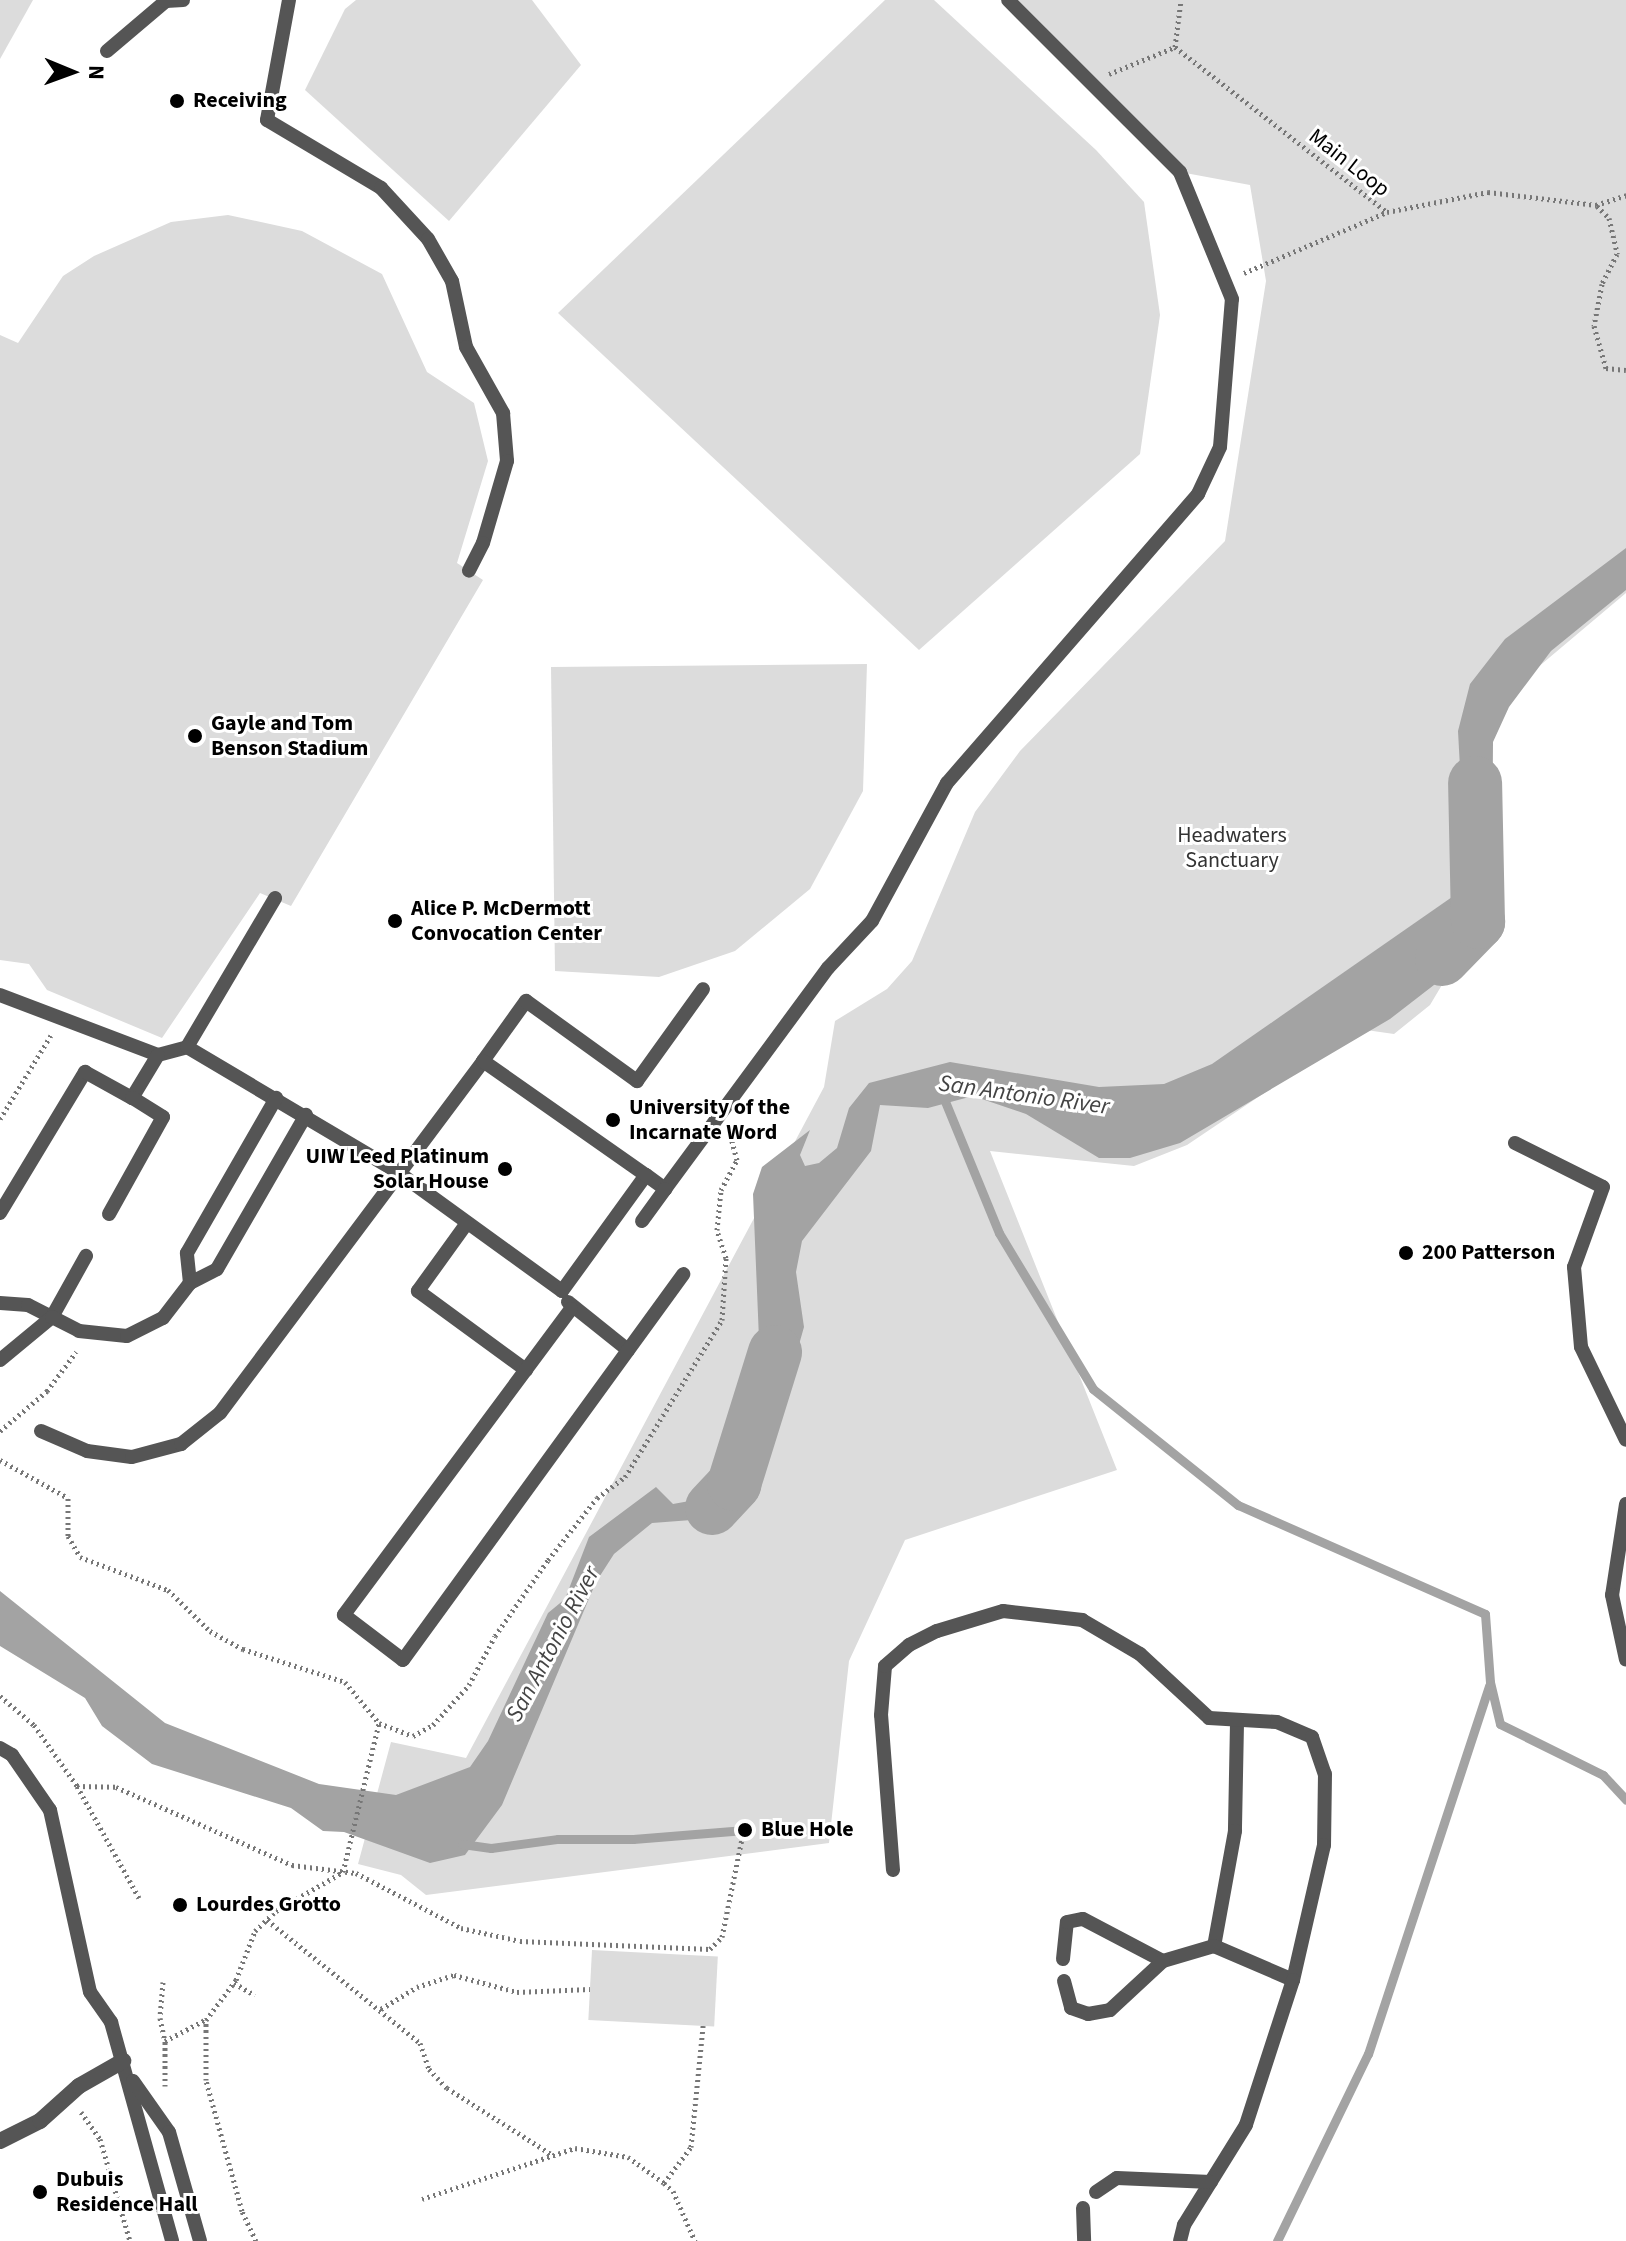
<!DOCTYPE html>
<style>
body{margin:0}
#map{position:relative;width:1626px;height:2241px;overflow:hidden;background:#fff;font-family:"Source Sans 3",sans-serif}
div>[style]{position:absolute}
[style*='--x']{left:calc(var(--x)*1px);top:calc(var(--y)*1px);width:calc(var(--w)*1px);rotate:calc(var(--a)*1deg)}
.green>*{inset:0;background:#dcdcdc;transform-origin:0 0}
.water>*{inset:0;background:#a3a3a3}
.stream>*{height:9px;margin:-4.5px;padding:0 4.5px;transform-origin:4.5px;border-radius:4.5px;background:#a3a3a3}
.river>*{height:54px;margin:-27px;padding:0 27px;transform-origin:27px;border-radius:27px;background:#a3a3a3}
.path>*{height:5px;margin-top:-2.5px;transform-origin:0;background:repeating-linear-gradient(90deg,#777 0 2px,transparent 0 6px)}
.lane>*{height:14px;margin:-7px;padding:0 7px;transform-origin:7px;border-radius:7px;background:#555}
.street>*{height:16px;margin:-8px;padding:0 8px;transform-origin:8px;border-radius:8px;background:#555}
.dots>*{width:22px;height:22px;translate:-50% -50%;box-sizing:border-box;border:4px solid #fff;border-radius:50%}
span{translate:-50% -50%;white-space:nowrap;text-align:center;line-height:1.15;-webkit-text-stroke:6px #fff;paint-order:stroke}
.poi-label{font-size:22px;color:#000;font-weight:700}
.left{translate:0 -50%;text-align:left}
.right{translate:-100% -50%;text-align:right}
.street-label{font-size:22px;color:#000}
.park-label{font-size:22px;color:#333}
.water-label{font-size:24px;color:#444;font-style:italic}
.north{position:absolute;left:32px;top:32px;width:80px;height:80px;-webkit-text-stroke:6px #fff;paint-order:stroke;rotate:91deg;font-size:22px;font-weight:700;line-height:32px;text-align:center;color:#000}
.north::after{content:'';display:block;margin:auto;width:28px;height:36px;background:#000;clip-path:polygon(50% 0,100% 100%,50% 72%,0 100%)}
</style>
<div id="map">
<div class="green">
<div style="clip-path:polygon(0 0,33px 0,0 59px)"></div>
<div style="clip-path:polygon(356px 0,532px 0,581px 65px,449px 221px,305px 90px,345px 9px)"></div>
<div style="clip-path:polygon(885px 0,934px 0,1096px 150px,1144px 202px,1160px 315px,1140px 454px,919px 650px,558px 313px)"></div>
<div style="clip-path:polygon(1008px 0,1626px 0,1626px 593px,1518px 684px,1464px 748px,1450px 799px,1462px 916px,1458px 958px,1430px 1005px,1394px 1034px,1359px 1029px,1187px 1145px,1134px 1166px,990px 1151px,1117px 1470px,905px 1540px,849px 1661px,829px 1843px,426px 1895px,401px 1875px,358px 1864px,391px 1742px,466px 1758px,824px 1087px,835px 1021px,887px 989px,912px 961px,975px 812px,1020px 751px,1225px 541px,1266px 281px,1250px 185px,1180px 172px)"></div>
<div style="clip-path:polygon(228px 215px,302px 231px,382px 274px,427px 372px,474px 403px,488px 461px,457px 563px,483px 580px,291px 906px,260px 893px,162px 1038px,47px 990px,29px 964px,0 960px,0 335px,18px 343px,63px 276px,94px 256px,171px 222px)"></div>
<div style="clip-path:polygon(867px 664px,863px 791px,810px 889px,735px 951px,659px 977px,555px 971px,551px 667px)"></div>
<div style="left:592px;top:1950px;width:126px;height:70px;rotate:3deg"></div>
</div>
<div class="water">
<div style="clip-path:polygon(1626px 548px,1626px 590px,1551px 651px,1509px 707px,1493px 742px,1492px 880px,1464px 842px,1458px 731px,1470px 684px,1505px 639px)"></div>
<div style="clip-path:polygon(1465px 888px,1497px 922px,1496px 937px,1390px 1019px,1180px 1143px,1130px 1158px,1099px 1158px,1026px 1114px,973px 1096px,928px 1108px,880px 1105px,871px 1151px,802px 1241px,796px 1272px,804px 1327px,775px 1429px,742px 1497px,718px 1518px,652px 1523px,614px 1554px,596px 1582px,502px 1805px,465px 1855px,430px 1863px,344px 1832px,323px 1831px,291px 1808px,152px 1764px,102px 1726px,85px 1698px,0 1646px,0 1591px,165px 1723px,319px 1784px,396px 1795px,470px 1767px,488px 1741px,548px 1613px,565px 1599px,589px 1537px,656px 1487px,673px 1504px,706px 1498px,756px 1433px,747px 1410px,737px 1403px,759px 1339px,753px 1194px,762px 1167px,810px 1130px,800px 1155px,805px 1166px,819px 1163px,837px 1148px,849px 1108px,869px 1083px,950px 1062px,1099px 1087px,1164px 1084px,1212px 1064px)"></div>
</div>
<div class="stream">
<div style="--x:942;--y:1094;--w:150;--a:67.7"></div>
<div style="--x:999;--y:1233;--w:182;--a:58.9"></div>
<div style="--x:1093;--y:1389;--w:186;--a:38.7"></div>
<div style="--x:1238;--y:1505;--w:270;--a:23.8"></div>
<div style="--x:1485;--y:1614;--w:68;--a:85.8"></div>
<div style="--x:1490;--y:1682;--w:43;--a:76.6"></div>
<div style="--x:1500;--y:1724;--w:115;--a:26.3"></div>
<div style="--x:1603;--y:1775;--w:34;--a:47"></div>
<div style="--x:462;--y:1844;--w:29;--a:8"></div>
<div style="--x:491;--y:1848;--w:68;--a:-7.7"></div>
<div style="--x:558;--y:1839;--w:75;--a:0"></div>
<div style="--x:633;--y:1839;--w:112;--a:-4.6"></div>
<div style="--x:1277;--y:2241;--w:208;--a:-64.1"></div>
<div style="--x:1368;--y:2054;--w:388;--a:-71.8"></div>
</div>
<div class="river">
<div style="--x:1442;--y:959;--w:52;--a:-45.8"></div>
<div style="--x:1478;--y:922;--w:139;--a:-91.2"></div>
<div style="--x:712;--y:1508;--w:33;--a:-47"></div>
<div style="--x:734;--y:1484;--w:138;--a:-72.7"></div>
</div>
<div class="path">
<div style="--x:1175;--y:47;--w:269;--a:37.9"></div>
<div style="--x:1387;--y:212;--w:103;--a:-11.2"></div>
<div style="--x:1488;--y:192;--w:109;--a:6.9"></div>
<div style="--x:1596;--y:205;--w:32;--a:-18"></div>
<div style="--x:1175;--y:47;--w:47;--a:-82.7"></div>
<div style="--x:1109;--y:74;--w:71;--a:-22.2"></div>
<div style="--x:1597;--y:206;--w:17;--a:45"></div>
<div style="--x:1609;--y:218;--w:37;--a:77"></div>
<div style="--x:1617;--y:254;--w:34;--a:117"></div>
<div style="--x:1602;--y:284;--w:43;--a:100.8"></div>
<div style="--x:1594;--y:326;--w:44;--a:74.1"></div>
<div style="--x:1606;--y:368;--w:20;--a:6"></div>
<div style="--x:1244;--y:273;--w:155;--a:-23.1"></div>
<div style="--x:0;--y:1119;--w:98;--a:-58.7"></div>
<div style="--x:0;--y:1431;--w:62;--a:-40.4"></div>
<div style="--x:47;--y:1391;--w:49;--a:-53.4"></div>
<div style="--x:0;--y:1460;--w:78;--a:29.2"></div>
<div style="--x:68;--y:1498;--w:38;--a:90"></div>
<div style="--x:68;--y:1536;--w:24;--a:60"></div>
<div style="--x:80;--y:1557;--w:94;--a:20.6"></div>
<div style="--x:168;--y:1590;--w:59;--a:44.3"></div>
<div style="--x:210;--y:1631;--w:38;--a:29"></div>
<div style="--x:243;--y:1649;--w:107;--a:17.9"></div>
<div style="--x:345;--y:1682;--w:53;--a:50.3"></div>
<div style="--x:379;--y:1723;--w:36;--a:21"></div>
<div style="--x:413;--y:1736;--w:23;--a:-29"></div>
<div style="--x:433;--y:1725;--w:54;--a:-48"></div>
<div style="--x:469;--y:1685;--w:55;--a:-62"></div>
<div style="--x:495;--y:1636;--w:93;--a:-55.1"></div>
<div style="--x:548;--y:1560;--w:79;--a:-51.7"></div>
<div style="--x:597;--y:1498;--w:35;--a:-37"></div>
<div style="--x:625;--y:1477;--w:185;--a:-58.3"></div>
<div style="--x:722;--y:1320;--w:62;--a:-86.3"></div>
<div style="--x:726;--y:1258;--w:29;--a:-108"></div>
<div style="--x:717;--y:1230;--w:40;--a:-84.3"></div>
<div style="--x:721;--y:1190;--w:34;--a:-62"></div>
<div style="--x:737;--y:1160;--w:24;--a:-105"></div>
<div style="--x:0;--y:1696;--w:45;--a:40.5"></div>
<div style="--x:34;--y:1725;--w:75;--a:54.8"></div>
<div style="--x:77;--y:1786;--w:39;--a:1"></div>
<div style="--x:116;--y:1787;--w:193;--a:23.9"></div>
<div style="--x:292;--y:1865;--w:64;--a:7.1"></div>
<div style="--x:356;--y:1873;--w:119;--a:27.6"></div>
<div style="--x:461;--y:1928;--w:60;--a:12.4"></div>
<div style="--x:520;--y:1941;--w:190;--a:2.4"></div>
<div style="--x:710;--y:1949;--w:17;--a:-45"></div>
<div style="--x:722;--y:1937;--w:105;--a:-78.5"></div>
<div style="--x:77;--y:1786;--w:128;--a:61"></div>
<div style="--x:267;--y:1920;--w:196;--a:38.8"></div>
<div style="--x:420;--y:2043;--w:28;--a:71"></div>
<div style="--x:429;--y:2069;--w:26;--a:47"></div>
<div style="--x:447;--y:2088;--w:123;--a:32.4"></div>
<div style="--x:163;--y:1982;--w:36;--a:95"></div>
<div style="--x:160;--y:2018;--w:24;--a:78"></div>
<div style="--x:234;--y:1983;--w:24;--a:30"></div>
<div style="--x:381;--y:2009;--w:42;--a:-31.4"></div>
<div style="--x:417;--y:1987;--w:39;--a:-18"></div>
<div style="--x:454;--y:1975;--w:65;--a:15.1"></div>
<div style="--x:517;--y:1992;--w:73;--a:-2.4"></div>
<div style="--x:165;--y:2086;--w:45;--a:-90"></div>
<div style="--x:165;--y:2041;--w:45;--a:-27.7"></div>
<div style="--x:81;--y:2112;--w:33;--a:55"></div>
<div style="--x:100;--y:2139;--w:106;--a:73.6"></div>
<div style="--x:664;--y:2183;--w:45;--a:-53.1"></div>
<div style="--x:691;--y:2147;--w:122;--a:-84.3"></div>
<div style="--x:422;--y:2199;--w:161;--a:-18.4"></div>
<div style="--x:575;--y:2148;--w:54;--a:9.6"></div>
<div style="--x:628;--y:2157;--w:44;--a:35.8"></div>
<div style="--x:664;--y:2183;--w:12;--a:42"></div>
<div style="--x:673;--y:2191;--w:55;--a:66.3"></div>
<div style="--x:256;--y:2241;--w:33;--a:-115"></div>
<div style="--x:242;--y:2211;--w:136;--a:-105.4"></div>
<div style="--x:206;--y:2080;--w:60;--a:-90"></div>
<div style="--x:206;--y:2020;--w:50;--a:-53.1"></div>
<div style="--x:236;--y:1980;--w:53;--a:-68.8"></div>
<div style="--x:255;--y:1931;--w:29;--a:-44"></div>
<div style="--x:276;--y:1911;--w:78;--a:-30.2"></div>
<div style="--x:343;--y:1872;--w:153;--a:-76.4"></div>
</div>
<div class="lane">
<div style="--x:289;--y:0;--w:122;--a:100.4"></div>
<div style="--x:267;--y:120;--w:133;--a:30.8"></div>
<div style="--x:381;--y:188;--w:69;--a:47.3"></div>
<div style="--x:428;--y:239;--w:48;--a:60.3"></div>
<div style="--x:452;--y:281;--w:67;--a:78"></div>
<div style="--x:466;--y:347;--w:76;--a:60.7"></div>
<div style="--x:503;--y:413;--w:48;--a:85.2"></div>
<div style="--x:507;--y:461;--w:85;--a:106.3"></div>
<div style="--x:483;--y:543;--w:31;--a:117"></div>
<div style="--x:107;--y:51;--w:77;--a:-40.3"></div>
<div style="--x:166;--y:1;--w:17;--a:-3"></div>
<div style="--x:0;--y:995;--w:169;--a:20.8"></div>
<div style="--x:158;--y:1055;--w:30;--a:-15"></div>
<div style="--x:187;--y:1047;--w:173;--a:-59.4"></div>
<div style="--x:187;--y:1047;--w:247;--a:30.7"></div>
<div style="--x:399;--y:1173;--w:201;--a:35.9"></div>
<div style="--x:562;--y:1291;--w:143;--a:-54.1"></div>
<div style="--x:646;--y:1175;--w:24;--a:36"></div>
<div style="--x:665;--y:1189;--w:275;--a:-53.6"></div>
<div style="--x:828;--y:968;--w:64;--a:-46.9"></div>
<div style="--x:872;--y:921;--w:157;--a:-61.5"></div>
<div style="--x:947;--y:783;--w:383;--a:-49"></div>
<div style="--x:1198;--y:494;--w:52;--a:-64.9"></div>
<div style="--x:1220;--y:447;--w:148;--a:-85.4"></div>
<div style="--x:1232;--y:299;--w:137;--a:-112.3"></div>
<div style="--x:1180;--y:172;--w:243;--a:-135"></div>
<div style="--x:483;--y:1061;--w:74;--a:-54.4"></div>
<div style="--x:526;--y:1001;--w:137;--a:35.8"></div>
<div style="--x:637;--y:1081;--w:113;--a:-54.3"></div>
<div style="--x:1515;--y:1143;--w:98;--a:26.6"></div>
<div style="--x:1603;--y:1187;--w:85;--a:109.9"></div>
<div style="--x:1574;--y:1267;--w:80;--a:85"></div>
<div style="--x:1581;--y:1347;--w:103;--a:64.2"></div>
<div style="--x:0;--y:1213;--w:165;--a:-58.9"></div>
<div style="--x:85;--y:1072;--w:54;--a:29"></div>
<div style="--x:132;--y:1098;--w:50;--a:-58.8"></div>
<div style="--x:109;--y:1214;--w:111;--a:-60.9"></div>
<div style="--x:163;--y:1117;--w:36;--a:-148"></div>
<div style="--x:642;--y:1221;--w:39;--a:-54"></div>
<div style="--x:467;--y:1223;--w:84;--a:125.8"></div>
<div style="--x:418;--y:1291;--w:134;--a:36.2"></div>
<div style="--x:190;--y:1283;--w:30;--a:-96"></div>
<div style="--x:187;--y:1253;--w:179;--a:-60.1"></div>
<div style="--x:568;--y:1302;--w:77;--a:38.7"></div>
<div style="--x:0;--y:1303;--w:28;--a:4"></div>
<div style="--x:28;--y:1305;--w:27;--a:27"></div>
<div style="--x:52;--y:1317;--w:70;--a:-60.9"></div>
<div style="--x:571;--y:1309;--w:381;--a:126.6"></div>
<div style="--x:344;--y:1615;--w:74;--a:37.3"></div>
<div style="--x:403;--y:1660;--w:477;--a:-54"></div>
<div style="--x:0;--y:1360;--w:67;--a:-39.6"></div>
<div style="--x:52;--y:1317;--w:30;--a:27"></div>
<div style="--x:79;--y:1331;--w:48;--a:5.9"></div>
<div style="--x:127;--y:1336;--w:40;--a:-26.6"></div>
<div style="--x:163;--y:1318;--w:44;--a:-52.4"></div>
<div style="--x:190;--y:1283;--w:30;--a:-27"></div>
<div style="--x:217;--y:1269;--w:178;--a:-60"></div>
<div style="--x:41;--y:1431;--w:50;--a:23.5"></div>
<div style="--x:87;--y:1451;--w:45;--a:7.6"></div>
<div style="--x:132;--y:1457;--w:51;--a:-14.9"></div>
<div style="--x:181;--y:1444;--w:50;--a:-38.5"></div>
<div style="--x:220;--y:1413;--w:439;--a:-53.2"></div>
<div style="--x:483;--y:1061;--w:199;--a:35"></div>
<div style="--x:1626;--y:1504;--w:92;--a:98.7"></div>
<div style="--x:1612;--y:1595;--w:66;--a:77.8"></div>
<div style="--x:1237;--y:1723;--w:108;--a:91.1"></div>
<div style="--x:1235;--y:1831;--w:117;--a:100.3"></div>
<div style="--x:1214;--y:1946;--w:86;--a:23.3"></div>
<div style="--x:0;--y:1748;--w:14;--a:30"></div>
<div style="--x:12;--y:1755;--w:67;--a:55.4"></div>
<div style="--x:50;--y:1810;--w:186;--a:77.6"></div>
<div style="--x:90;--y:1992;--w:37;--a:55"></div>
<div style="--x:111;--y:2022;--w:227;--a:74.4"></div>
<div style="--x:893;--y:1870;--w:155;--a:-94.4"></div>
<div style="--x:881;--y:1715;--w:49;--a:-85.3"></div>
<div style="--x:885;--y:1666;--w:32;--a:-41"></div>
<div style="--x:909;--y:1645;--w:31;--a:-27"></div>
<div style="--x:937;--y:1631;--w:69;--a:-16.9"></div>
<div style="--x:1003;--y:1611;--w:80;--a:6.5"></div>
<div style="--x:1082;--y:1620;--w:67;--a:30.4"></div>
<div style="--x:1140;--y:1654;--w:94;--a:42.8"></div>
<div style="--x:1209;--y:1718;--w:68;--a:3.4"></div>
<div style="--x:1277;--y:1722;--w:38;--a:23"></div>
<div style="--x:1312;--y:1737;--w:39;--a:71"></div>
<div style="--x:1325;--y:1774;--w:71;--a:90.8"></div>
<div style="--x:1324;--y:1845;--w:139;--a:102.9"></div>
<div style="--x:1293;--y:1980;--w:152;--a:108"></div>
<div style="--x:1246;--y:2125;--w:118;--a:121.8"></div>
<div style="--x:1184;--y:2225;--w:16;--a:104"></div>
<div style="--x:1063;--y:1959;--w:37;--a:-84"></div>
<div style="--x:1067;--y:1922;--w:16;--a:-11"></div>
<div style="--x:1083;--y:1919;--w:90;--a:27.7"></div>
<div style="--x:1163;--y:1961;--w:53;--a:-16.4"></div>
<div style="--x:1064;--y:1981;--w:28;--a:75"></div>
<div style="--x:1071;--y:2008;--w:18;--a:19"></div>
<div style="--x:1088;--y:2014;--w:22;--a:-10"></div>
<div style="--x:1110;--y:2010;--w:72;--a:-42.8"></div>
<div style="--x:133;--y:2081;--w:62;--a:54.8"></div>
<div style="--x:169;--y:2132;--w:113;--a:74.1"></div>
<div style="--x:1096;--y:2192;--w:25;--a:-34"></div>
<div style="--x:1117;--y:2178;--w:94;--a:2.4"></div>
<div style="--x:1083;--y:2208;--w:33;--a:88"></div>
</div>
<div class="street">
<div style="--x:0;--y:2141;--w:45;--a:-26.6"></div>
<div style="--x:40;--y:2121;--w:52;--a:-41.9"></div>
<div style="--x:79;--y:2086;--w:51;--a:-29.6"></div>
</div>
<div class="dots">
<div style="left:177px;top:101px;background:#000"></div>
<div style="left:195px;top:736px;background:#000"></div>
<div style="left:395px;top:921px;background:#000"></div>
<div style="left:613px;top:1120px;background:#000"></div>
<div style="left:505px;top:1169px;background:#000"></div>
<div style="left:1406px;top:1253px;background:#000"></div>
<div style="left:745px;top:1830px;background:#000"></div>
<div style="left:180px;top:1905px;background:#000"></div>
<div style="left:40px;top:2192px;background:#000"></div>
</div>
<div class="poi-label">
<span class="left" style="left:193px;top:101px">Receiving</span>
<span class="left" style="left:211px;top:736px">Gayle and Tom<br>Benson Stadium</span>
<span class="left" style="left:411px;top:921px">Alice P. McDermott<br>Convocation Center</span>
<span class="left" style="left:629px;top:1120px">University of the<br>Incarnate Word</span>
<span class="right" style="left:489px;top:1169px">UIW Leed Platinum<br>Solar House</span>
<span class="left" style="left:1422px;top:1253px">200 Patterson</span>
<span class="left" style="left:761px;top:1830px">Blue Hole</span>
<span class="left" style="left:196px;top:1905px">Lourdes Grotto</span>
<span class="left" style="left:56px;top:2192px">Dubuis<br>Residence Hall</span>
</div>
<div class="street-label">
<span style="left:1349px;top:163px;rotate:38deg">Main Loop</span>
</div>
<div class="park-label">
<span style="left:1232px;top:848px">Headwaters<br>Sanctuary</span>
</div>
<div class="water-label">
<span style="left:1024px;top:1095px;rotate:8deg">San Antonio River</span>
<span style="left:553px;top:1644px;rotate:-62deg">San Antonio River</span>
</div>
<div class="north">N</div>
</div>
